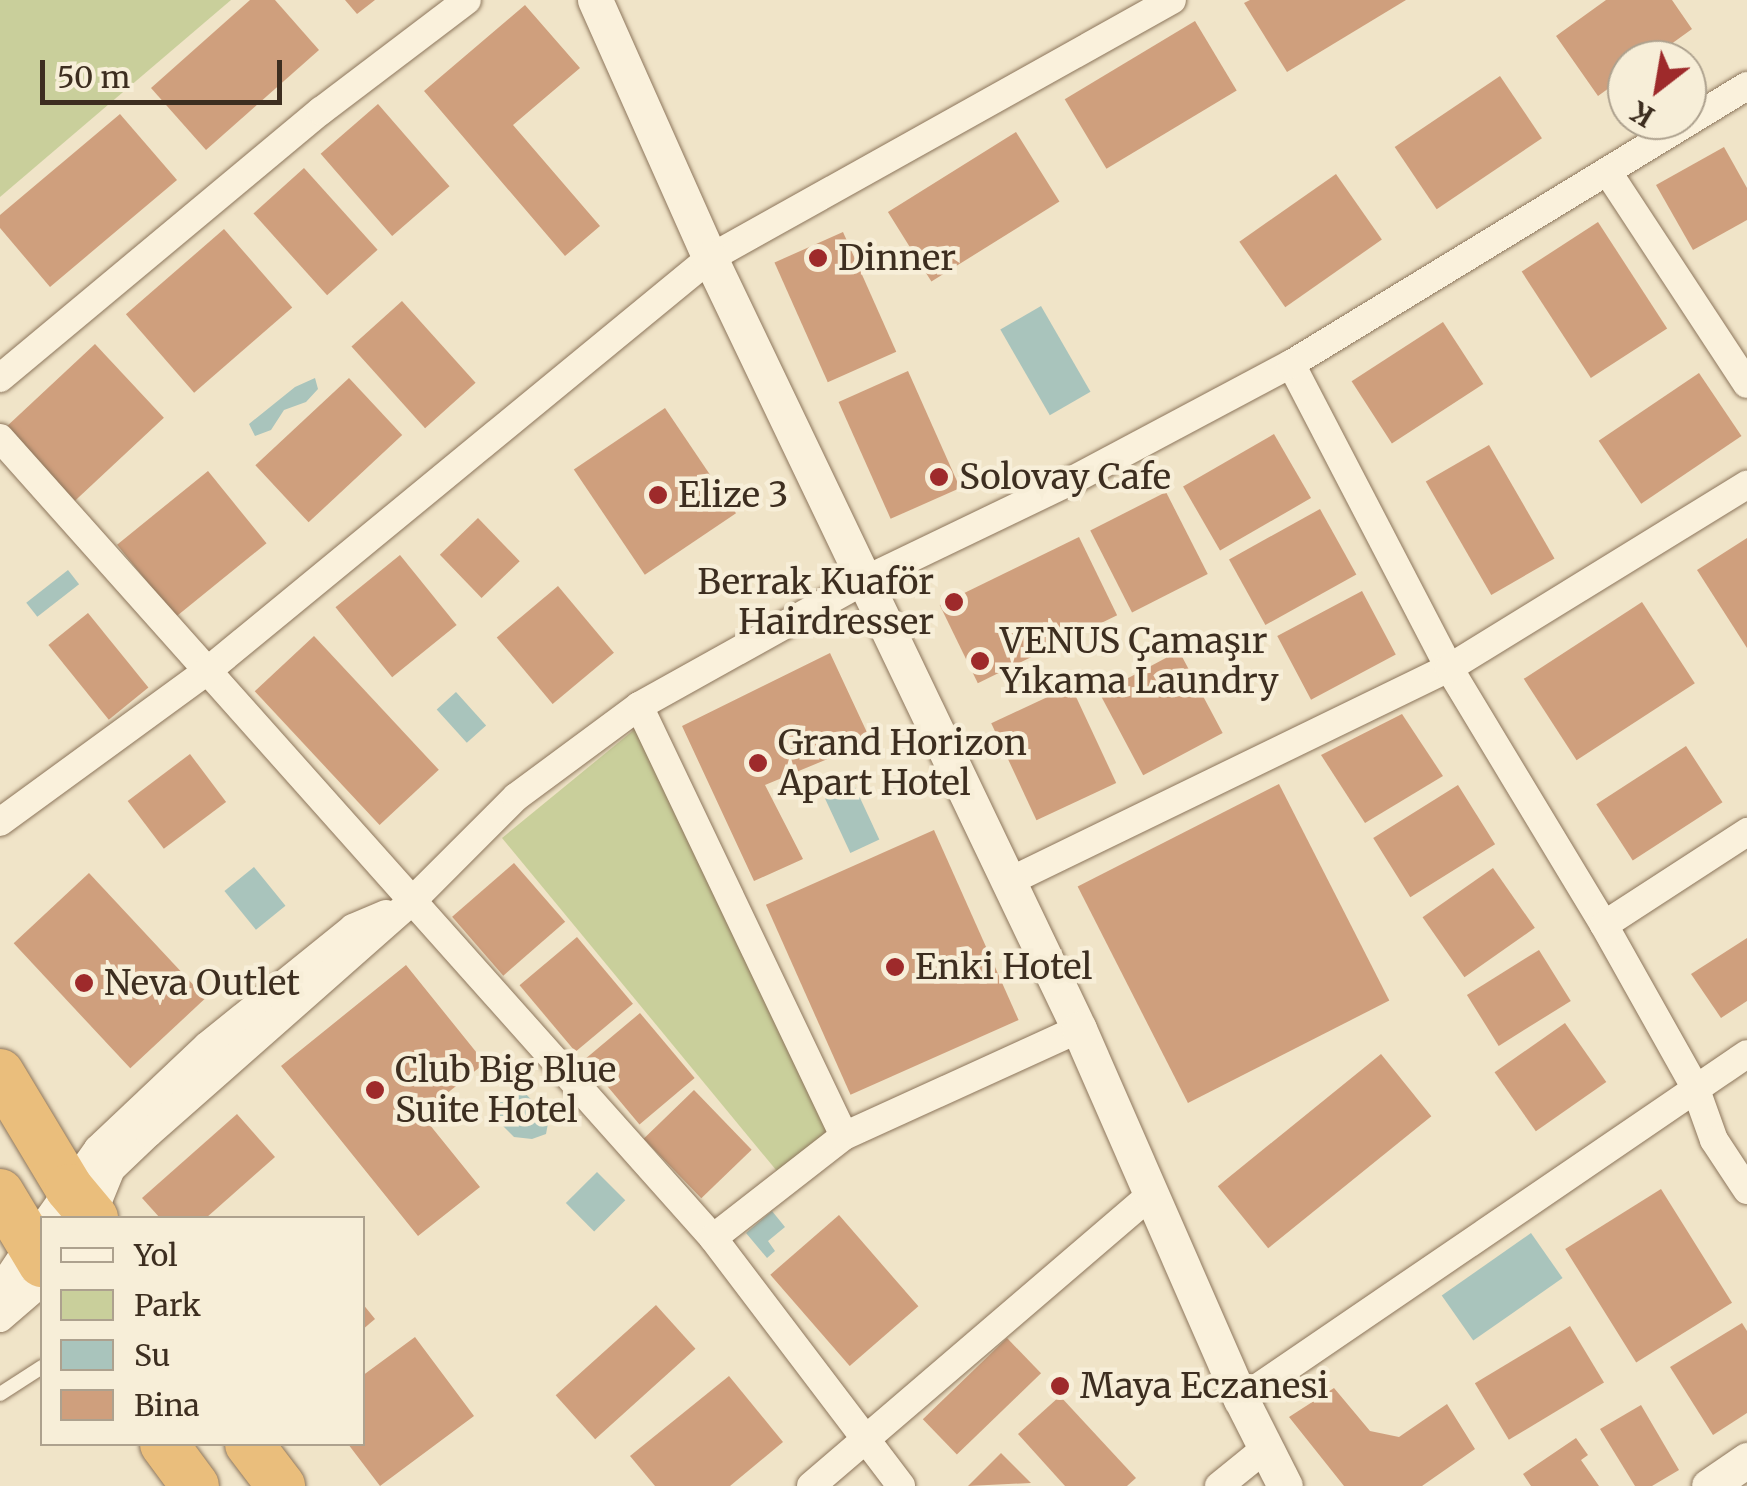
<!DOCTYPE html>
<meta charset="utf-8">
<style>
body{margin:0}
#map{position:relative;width:1747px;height:1486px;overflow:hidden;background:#f0e4c8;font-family:Merriweather,serif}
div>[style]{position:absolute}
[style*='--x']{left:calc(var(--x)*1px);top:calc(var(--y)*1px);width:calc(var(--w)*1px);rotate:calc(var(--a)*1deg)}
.green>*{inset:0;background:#c9cf9b}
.water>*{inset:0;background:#a9c4bc;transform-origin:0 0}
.building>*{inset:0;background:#cf9f7d;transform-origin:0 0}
.roads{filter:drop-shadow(0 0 2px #8d765c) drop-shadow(0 0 2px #8d765c)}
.service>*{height:14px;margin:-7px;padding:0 7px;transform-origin:7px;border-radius:7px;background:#faf1dc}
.minor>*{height:28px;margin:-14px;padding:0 14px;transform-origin:14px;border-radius:14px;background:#faf1dc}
.tertiary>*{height:35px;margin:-17.5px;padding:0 17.5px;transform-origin:17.5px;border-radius:17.5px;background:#faf1dc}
.trunk>*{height:48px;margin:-24px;padding:0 24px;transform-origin:24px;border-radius:24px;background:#eabe7c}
.dots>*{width:28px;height:28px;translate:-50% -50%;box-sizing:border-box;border:5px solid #f7eed8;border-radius:50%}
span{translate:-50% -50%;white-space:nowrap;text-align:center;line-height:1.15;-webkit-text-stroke:9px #f7eed8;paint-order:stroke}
.poi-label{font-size:35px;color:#3d2e20}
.left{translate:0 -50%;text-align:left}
.right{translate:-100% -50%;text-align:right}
.legend{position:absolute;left:40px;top:1216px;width:325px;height:230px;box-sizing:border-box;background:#f7eed8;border:2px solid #ada18e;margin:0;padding:12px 18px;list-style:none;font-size:30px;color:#3d2e20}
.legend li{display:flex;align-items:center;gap:20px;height:50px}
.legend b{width:50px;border:2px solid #ada18e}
.north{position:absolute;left:1607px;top:40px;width:100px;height:100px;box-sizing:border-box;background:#f7eed8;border:2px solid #ada18e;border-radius:50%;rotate:211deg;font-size:28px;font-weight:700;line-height:40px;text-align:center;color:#3d2e20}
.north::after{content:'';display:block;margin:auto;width:35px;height:45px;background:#9e2a2b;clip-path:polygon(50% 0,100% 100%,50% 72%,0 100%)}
.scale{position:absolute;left:40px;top:60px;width:242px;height:45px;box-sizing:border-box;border:5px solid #3d2e20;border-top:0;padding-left:12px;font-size:30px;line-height:35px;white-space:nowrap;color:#3d2e20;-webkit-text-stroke:8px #f7eed8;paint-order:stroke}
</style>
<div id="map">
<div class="green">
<div style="clip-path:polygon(0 0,231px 0,0 197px)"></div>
<div style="clip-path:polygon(641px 724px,834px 1134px,781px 1176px,502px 838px)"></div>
</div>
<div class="water">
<div style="left:1041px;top:306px;width:99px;height:47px;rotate:60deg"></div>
<div style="clip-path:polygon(315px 378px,318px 389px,306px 402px,284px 410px,271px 430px,255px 436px,249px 424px,295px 387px)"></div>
<div style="left:68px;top:570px;width:18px;height:53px;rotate:52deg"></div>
<div style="left:456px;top:692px;width:45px;height:26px;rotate:48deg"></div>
<div style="left:854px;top:785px;width:60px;height:32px;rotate:65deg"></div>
<div style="left:254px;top:867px;width:50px;height:38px;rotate:51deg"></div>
<div style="clip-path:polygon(521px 1089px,549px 1118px,546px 1134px,532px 1139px,514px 1137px,491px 1114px,491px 1101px)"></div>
<div style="left:597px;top:1172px;width:40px;height:44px;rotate:45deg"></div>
<div style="clip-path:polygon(772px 1211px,785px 1227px,768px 1241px,775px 1251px,767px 1258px,746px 1233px)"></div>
<div style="left:1531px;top:1233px;width:55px;height:109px;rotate:55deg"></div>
</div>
<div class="building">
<div style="clip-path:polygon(250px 0,275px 0,319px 50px,206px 150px,151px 88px)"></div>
<div style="clip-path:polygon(345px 0,375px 0,357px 14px)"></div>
<div style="clip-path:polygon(1250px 0,1406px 0,1287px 72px,1244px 3px)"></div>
<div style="clip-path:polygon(1606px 0,1672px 0,1692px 29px,1649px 60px,1627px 60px,1627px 75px,1598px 96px,1556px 36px)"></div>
<div style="clip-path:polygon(525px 5px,580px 68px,513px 125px,600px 226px,565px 256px,424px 91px)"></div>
<div style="left:1195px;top:21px;width:81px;height:152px;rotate:59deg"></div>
<div style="left:1500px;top:76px;width:75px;height:127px;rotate:56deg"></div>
<div style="left:378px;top:104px;width:109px;height:76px;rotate:49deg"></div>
<div style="clip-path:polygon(120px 114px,177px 180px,50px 287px,0 228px,0 215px)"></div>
<div style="left:1016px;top:132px;width:82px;height:151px;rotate:58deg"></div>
<div style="clip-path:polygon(1724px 147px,1747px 188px,1747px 220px,1693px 250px,1656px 185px)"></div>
<div style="left:304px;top:168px;width:110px;height:68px;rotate:48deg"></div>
<div style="left:1336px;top:174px;width:80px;height:118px;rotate:55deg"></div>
<div style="left:1598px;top:222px;width:127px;height:91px;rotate:57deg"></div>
<div style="left:224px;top:229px;width:104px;height:130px;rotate:49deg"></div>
<div style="left:843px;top:232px;width:131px;height:75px;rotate:66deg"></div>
<div style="left:402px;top:301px;width:110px;height:68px;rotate:48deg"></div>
<div style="left:1443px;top:322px;width:74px;height:109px;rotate:57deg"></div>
<div style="left:95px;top:344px;width:101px;height:123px;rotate:47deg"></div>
<div style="left:908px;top:371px;width:128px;height:76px;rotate:66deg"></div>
<div style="left:1699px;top:373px;width:76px;height:121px;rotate:56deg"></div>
<div style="left:349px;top:378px;width:78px;height:128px;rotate:47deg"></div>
<div style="left:665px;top:408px;width:127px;height:110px;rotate:56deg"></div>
<div style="left:1274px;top:434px;width:74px;height:105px;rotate:60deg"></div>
<div style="left:1489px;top:445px;width:131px;height:73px;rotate:60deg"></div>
<div style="left:208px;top:471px;width:93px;height:117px;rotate:51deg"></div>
<div style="left:1166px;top:492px;width:92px;height:85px;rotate:63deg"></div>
<div style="left:1320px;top:509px;width:75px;height:104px;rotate:61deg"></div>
<div style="left:478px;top:518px;width:60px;height:53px;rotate:46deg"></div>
<div style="left:1079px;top:537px;width:87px;height:155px;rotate:64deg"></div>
<div style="clip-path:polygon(1747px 538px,1747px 648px,1697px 570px)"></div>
<div style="left:400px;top:555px;width:90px;height:83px;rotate:51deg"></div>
<div style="left:558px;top:586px;width:87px;height:80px;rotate:50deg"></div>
<div style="left:1362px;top:591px;width:72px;height:96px;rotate:62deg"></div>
<div style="left:1642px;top:602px;width:97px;height:141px;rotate:57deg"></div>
<div style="left:88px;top:613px;width:96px;height:51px;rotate:51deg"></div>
<div style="left:314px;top:636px;width:183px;height:81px;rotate:47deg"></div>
<div style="left:1179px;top:651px;width:93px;height:90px;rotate:62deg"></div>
<div style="clip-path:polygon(830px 653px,871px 741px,765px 785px,803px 859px,754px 881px,682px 726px)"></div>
<div style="left:1071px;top:686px;width:107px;height:88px;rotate:65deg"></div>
<div style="clip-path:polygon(1402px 714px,1443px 776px,1365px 823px,1321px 755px)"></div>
<div style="left:1686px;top:746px;width:67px;height:107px;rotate:57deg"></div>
<div style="left:190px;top:754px;width:60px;height:78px;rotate:53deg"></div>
<div style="left:1279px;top:784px;width:243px;height:226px;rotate:63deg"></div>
<div style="left:1458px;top:785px;width:70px;height:100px;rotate:58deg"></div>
<div style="left:934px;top:830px;width:208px;height:184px;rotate:66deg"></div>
<div style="left:514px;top:863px;width:78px;height:82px;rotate:49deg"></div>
<div style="left:1493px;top:868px;width:73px;height:86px;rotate:55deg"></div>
<div style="left:89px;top:873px;width:171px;height:103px;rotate:47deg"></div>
<div style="left:577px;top:937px;width:87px;height:75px;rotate:50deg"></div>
<div style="clip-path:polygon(1747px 938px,1747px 1001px,1721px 1018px,1691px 974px)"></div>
<div style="left:1539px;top:950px;width:60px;height:85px;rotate:58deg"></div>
<div style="clip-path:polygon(406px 965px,485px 1063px,421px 1114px,480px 1187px,418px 1236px,281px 1066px)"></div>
<div style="left:640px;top:1013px;width:85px;height:72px;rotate:50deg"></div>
<div style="left:1565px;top:1023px;width:72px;height:86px;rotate:55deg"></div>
<div style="left:1381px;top:1054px;width:80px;height:210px;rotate:51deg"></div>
<div style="left:694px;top:1090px;width:83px;height:70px;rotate:46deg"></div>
<div style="clip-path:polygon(237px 1114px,275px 1157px,206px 1218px,160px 1218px,142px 1198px)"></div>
<div style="left:1661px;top:1189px;width:134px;height:113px;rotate:58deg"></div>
<div style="left:839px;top:1215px;width:121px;height:91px;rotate:49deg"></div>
<div style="clip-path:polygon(362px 1303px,375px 1319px,362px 1330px)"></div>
<div style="left:656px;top:1305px;width:59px;height:135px;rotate:48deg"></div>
<div style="clip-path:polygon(1742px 1323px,1747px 1331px,1747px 1413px,1713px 1435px,1670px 1367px)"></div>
<div style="left:1570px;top:1326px;width:66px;height:111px;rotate:59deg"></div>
<div style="clip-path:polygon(415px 1337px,474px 1416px,380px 1486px,348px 1444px,362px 1444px,362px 1376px)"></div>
<div style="left:1007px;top:1338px;width:49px;height:117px;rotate:46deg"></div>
<div style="clip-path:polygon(729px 1376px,783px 1442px,730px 1486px,655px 1486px,630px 1456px)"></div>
<div style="clip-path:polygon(1334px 1388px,1370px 1431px,1399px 1437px,1447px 1404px,1475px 1449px,1422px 1486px,1344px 1486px,1289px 1417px)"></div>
<div style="clip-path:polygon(1060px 1396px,1136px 1478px,1127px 1486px,1065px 1486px,1018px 1434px)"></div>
<div style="clip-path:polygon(1641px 1405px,1679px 1470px,1652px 1486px,1635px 1486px,1600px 1429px)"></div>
<div style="clip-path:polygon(1576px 1438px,1588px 1455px,1581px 1460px,1599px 1486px,1531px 1486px,1523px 1474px)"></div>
<div style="clip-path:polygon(1001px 1453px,1031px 1483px,968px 1486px)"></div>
</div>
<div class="roads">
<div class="service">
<div style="--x:0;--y:1394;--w:50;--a:-32.7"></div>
</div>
<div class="minor">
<div style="--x:1609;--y:174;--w:251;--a:56.7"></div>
<div style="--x:1291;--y:364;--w:343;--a:62.5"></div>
<div style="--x:1449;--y:668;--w:300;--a:58.9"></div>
<div style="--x:1604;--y:925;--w:186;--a:60.7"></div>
<div style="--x:1695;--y:1087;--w:56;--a:70.3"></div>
<div style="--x:1714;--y:1140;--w:60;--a:56.6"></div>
<div style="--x:0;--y:378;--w:418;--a:-39.8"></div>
<div style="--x:321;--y:111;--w:183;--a:-37.2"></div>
<div style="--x:0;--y:438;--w:1072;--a:48.29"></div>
<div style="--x:713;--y:1238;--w:311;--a:52.8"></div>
<div style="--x:639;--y:706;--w:476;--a:64.5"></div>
<div style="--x:0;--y:822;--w:255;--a:-36.1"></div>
<div style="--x:206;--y:672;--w:652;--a:-39.4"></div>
<div style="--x:710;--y:258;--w:529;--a:-29.18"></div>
<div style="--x:1008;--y:882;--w:490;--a:-25.9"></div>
<div style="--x:1449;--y:668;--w:350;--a:-31.6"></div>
<div style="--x:1604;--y:925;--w:171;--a:-33"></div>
<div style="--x:49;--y:1218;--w:85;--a:-54.6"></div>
<div style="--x:98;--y:1149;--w:150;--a:-43.4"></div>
<div style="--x:207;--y:1046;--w:188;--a:-38.9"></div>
<div style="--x:353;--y:928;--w:36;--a:-23"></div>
<div style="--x:91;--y:1218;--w:53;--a:-67.8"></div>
<div style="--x:111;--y:1169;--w:52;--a:-43.5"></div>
<div style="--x:149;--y:1133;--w:348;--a:-41.4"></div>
<div style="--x:410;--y:903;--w:150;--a:-45"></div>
<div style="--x:516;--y:797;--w:153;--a:-36.5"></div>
<div style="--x:639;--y:706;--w:259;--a:-29.1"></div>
<div style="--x:865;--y:580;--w:224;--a:-25.7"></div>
<div style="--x:1067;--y:483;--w:254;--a:-28"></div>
<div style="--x:1291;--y:364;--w:534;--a:-31.37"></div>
<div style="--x:713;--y:1238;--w:166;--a:-37.9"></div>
<div style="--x:844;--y:1136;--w:258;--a:-24.5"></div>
<div style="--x:0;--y:1290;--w:65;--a:-56.3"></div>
<div style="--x:0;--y:1318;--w:55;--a:-40.6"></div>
<div style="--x:1241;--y:1399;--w:612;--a:-34.29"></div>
<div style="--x:811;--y:1486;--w:449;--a:-40.6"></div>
<div style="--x:1219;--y:1486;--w:60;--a:-39"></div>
</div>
<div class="tertiary">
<div style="--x:595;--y:0;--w:282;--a:66"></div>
<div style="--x:710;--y:258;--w:855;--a:64.42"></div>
<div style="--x:1079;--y:1029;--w:404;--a:66.4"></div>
<div style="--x:1241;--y:1399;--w:97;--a:63.2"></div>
<div style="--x:1709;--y:1486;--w:46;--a:-34.4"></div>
</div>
<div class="trunk">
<div style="--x:0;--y:1073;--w:134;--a:59"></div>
<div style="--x:69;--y:1188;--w:39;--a:50"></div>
<div style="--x:0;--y:1193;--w:82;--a:59"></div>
<div style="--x:164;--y:1444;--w:52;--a:53.6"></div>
<div style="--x:249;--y:1444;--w:53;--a:52.7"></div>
</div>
</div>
<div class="dots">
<div style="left:818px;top:258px;background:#9e2a2b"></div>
<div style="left:939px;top:477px;background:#9e2a2b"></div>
<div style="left:658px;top:495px;background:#9e2a2b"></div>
<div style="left:954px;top:602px;background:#9e2a2b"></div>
<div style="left:980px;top:661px;background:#9e2a2b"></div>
<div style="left:758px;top:763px;background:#9e2a2b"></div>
<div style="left:895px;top:967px;background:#9e2a2b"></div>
<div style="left:84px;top:983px;background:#9e2a2b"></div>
<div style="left:375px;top:1090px;background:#9e2a2b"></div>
<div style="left:1060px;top:1386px;background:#9e2a2b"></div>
</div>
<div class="poi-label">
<span class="left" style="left:838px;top:258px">Dinner</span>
<span class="left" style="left:959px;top:477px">Solovay Cafe</span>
<span class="left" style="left:678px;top:495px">Elize 3</span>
<span class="right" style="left:934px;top:602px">Berrak Kuaför<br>Hairdresser</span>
<span class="left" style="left:1000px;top:661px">VENUS Çamaşır<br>Yıkama Laundry</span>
<span class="left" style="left:778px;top:763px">Grand Horizon<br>Apart Hotel</span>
<span class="left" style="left:915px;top:967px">Enki Hotel</span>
<span class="left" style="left:104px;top:983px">Neva Outlet</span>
<span class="left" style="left:395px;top:1090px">Club Big Blue<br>Suite Hotel</span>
<span class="left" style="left:1080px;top:1386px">Maya Eczanesi</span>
</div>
<ul class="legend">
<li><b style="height:12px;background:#faf1dc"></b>Yol</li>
<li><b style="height:28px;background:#c9cf9b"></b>Park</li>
<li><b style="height:28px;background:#a9c4bc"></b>Su</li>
<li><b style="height:28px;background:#cf9f7d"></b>Bina</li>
</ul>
<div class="north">K</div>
<div class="scale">50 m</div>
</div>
